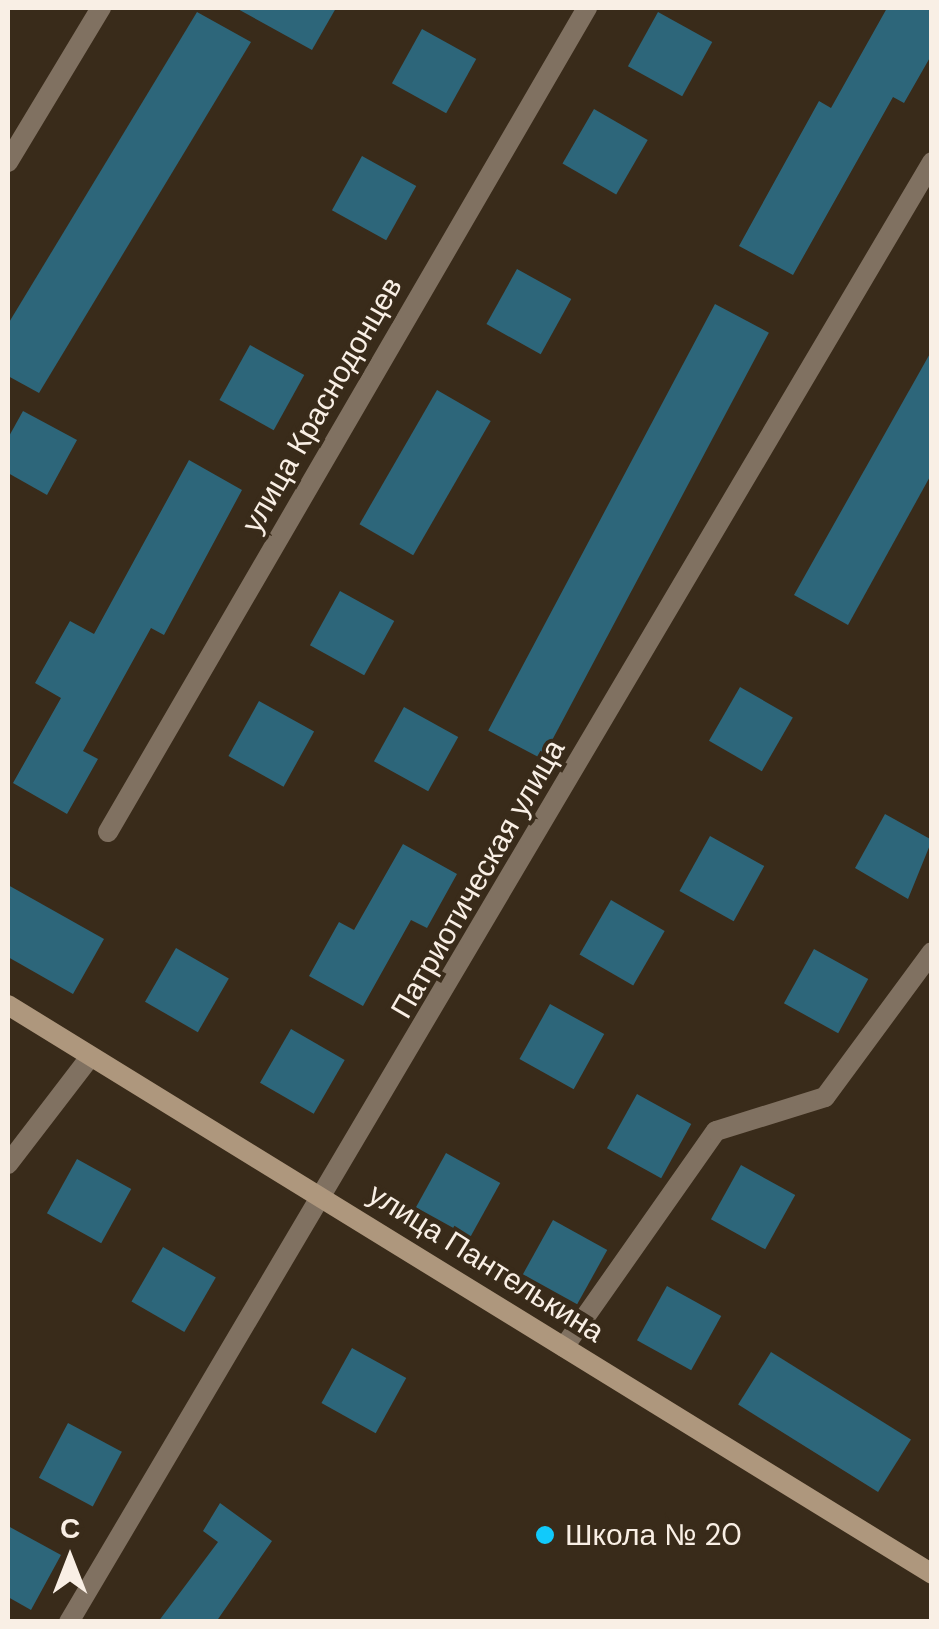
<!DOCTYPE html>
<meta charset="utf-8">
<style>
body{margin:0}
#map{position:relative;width:939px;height:1629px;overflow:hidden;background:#392b1a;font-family:"DM Sans",sans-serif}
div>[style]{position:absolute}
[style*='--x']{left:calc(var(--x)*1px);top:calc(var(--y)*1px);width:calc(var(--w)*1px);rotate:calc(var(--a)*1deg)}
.building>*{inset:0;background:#2d667a;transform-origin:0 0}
.street>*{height:20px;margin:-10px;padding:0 10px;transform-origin:10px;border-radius:10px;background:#807161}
.secondary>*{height:20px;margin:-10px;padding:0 10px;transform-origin:10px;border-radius:10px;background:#ae977d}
.dots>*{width:28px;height:28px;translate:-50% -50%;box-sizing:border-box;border:5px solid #392b1a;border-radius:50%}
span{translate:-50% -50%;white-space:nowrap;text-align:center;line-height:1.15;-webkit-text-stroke:8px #392b1a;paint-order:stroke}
.street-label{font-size:30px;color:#f9efe5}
.poi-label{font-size:30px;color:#f9efe5}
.left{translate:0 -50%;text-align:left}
.frame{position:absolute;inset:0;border:10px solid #f9efe5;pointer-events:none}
.north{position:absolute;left:20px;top:1509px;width:100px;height:100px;-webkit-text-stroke:8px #392b1a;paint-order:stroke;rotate:0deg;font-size:28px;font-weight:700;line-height:40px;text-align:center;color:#f9efe5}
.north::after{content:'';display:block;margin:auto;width:35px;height:45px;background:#f9efe5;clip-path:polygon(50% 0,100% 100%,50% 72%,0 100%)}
</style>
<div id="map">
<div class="building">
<div style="clip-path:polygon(236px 8px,336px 8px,312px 50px)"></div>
<div style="clip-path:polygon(887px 8px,932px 8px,932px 54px,904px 103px,893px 97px,793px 275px,739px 246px,819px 101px,831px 108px)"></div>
<div style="clip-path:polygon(197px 12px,251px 42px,39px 393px,8px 376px,8px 324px)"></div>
<div style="left:658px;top:12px;width:62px;height:62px;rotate:29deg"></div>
<div style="left:422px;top:29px;width:62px;height:62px;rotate:29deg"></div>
<div style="left:594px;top:109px;width:62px;height:63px;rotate:30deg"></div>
<div style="left:362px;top:156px;width:62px;height:62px;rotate:29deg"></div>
<div style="left:517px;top:269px;width:62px;height:63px;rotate:29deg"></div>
<div style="left:715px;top:304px;width:61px;height:483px;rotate:28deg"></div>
<div style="left:250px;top:345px;width:62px;height:63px;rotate:29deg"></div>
<div style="clip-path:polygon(932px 350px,932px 473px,848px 625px,794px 595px)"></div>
<div style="left:437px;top:390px;width:62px;height:155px;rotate:30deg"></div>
<div style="clip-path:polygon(23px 411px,77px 440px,47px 495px,8px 473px,8px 438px)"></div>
<div style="clip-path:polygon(189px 460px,242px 490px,164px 635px,151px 628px,83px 751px,98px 759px,67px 814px,13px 783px,61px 698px,35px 683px,70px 621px,94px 634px)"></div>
<div style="left:340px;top:591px;width:62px;height:62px;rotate:29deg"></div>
<div style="left:740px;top:687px;width:61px;height:62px;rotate:30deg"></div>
<div style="left:259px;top:701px;width:63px;height:63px;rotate:29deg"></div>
<div style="left:404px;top:707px;width:62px;height:62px;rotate:29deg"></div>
<div style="clip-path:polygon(885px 814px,932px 840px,908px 899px,855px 868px)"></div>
<div style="left:710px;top:836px;width:62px;height:63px;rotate:29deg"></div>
<div style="clip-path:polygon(403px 844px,457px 874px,427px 928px,411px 920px,363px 1006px,309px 976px,339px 922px,354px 930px)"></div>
<div style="clip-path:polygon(8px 885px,104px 939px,73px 994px,8px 957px)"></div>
<div style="left:611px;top:900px;width:62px;height:63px;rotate:30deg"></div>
<div style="left:176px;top:948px;width:61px;height:62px;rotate:30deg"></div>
<div style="left:814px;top:949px;width:62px;height:62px;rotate:29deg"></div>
<div style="left:550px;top:1004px;width:62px;height:63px;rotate:29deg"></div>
<div style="left:291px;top:1029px;width:62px;height:62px;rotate:30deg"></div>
<div style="left:637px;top:1094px;width:62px;height:62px;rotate:29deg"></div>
<div style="left:446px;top:1153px;width:62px;height:62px;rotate:29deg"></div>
<div style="left:77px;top:1159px;width:62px;height:62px;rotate:29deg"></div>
<div style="left:741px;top:1165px;width:62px;height:62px;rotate:29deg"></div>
<div style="left:553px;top:1220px;width:62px;height:62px;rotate:29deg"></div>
<div style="left:163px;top:1247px;width:61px;height:63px;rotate:30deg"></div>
<div style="left:667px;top:1286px;width:62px;height:62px;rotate:29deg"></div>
<div style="left:352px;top:1348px;width:62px;height:63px;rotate:29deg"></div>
<div style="left:771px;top:1352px;width:165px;height:62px;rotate:32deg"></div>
<div style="left:68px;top:1423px;width:61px;height:62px;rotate:28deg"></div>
<div style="clip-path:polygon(220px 1503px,272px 1541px,216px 1622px,158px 1622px,218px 1542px,203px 1531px)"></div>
<div style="clip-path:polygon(8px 1526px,61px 1555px,31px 1610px,8px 1597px)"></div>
</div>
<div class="street">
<div style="--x:8;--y:162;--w:180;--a:-58.9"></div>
<div style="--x:108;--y:832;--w:953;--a:-59.83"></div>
<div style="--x:8;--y:1164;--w:135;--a:-52.5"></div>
<div style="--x:564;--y:1347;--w:264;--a:-54.9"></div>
<div style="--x:716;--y:1131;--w:114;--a:-17.3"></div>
<div style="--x:825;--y:1097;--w:180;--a:-53.6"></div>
<div style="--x:69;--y:1622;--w:1696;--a:-59.41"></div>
</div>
<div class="secondary">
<div style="--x:8;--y:1005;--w:1085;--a:31.62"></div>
</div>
<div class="dots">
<div style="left:545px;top:1535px;background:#11cafb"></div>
</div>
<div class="street-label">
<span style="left:322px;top:405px;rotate:-60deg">улица Краснодонцев</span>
<span style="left:478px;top:879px;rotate:-60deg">Патриотическая улица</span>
<span style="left:486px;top:1263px;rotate:32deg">улица Пантелькина</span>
</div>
<div class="poi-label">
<span class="left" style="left:565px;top:1535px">Школа № 20</span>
</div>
<div class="frame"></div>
<div class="north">С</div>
</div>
